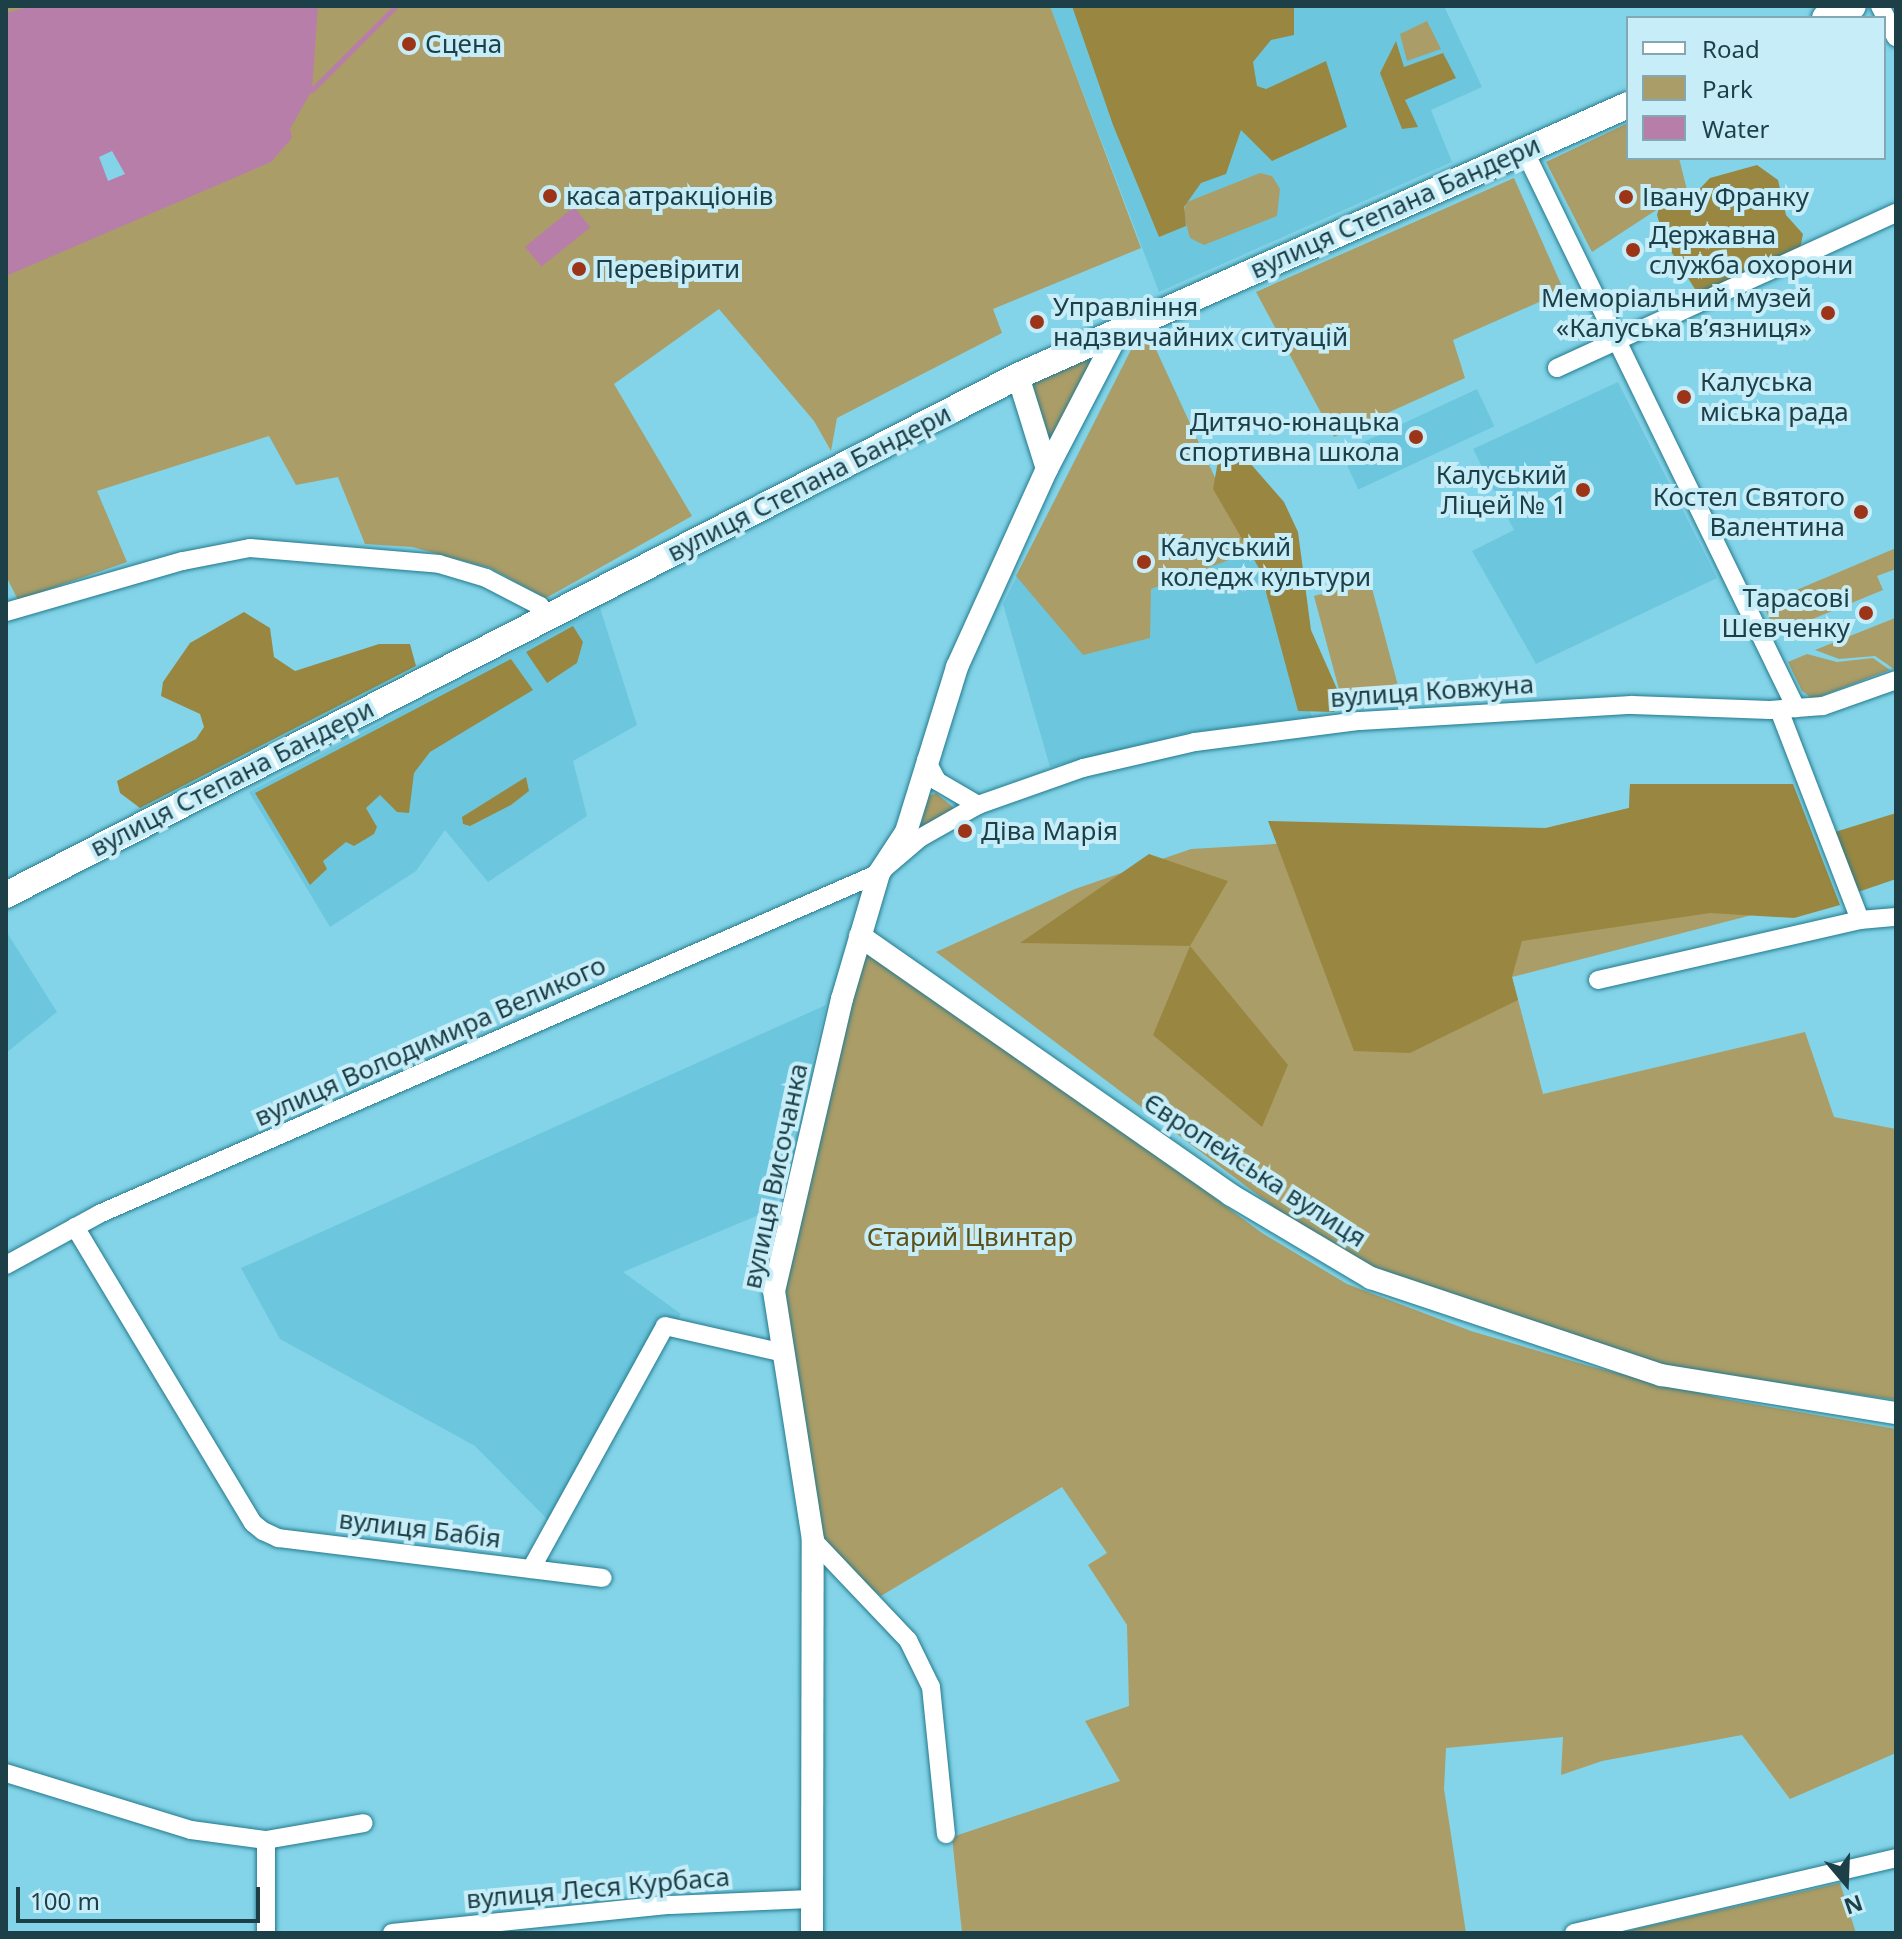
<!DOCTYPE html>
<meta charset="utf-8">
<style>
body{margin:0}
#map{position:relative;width:1902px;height:1939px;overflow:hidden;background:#83d4e8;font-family:"Noto Sans",sans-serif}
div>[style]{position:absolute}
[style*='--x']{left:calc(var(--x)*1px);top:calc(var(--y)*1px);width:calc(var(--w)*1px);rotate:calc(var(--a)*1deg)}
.built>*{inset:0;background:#6cc7de;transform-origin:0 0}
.green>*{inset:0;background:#ab9d67;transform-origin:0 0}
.forest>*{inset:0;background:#998741}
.water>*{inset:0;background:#b87eaa;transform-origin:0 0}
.pier>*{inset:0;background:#83d4e8}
.stream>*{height:5px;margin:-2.5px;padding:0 2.5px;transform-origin:2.5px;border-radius:2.5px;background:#b87eaa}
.roads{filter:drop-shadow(0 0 2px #247a8d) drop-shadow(0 0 2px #247a8d)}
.minor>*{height:18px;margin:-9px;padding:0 9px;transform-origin:9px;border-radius:9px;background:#fff}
.tertiary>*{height:22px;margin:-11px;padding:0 11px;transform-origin:11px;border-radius:11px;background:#fff}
.secondary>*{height:26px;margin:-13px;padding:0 13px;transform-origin:13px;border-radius:13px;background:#fff}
.dots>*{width:22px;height:22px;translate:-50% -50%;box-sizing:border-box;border:4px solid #c7eef8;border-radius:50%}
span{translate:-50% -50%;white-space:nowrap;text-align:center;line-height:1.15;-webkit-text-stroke:8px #c7eef8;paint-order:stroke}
.poi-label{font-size:26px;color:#1d3f47}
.left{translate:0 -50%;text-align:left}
.right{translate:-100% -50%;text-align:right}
.street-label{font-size:26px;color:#1d3f47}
.park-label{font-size:26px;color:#5c4f19}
.frame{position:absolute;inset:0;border:8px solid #1d3f47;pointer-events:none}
.legend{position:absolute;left:1626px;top:16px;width:260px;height:144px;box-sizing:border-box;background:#c7eef8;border:2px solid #83a8b1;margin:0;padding:10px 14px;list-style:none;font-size:24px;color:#1d3f47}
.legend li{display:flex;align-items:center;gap:16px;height:40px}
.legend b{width:40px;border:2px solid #83a8b1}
.north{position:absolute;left:1806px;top:1843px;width:80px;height:80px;-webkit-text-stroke:6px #c7eef8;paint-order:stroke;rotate:161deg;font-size:22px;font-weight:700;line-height:32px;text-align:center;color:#1d3f47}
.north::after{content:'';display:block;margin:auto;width:28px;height:36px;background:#1d3f47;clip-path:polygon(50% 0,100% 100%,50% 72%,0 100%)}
.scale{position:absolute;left:16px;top:1887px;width:244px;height:36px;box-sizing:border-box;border:4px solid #1d3f47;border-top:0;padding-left:10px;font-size:24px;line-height:28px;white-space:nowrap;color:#1d3f47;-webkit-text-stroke:6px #c7eef8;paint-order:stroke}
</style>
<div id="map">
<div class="built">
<div style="clip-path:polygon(1050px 6px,1444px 6px,1482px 87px,1431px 110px,1452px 162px,1159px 292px)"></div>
<div style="clip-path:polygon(1143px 339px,1152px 341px,1234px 519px,1261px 548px,1312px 717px,1192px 732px,1050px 767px,1003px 604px,1134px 344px)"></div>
<div style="clip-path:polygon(1618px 382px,1717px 578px,1536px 664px,1472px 551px,1514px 530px,1473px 449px)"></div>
<div style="left:1477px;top:389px;width:41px;height:150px;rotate:65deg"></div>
<div style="clip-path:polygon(600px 608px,637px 725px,573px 761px,587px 816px,488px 882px,445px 830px,416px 871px,330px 927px,249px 792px)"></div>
<div style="clip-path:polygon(6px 931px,57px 1012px,6px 1053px)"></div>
<div style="clip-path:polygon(826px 1005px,775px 1208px,623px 1272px,681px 1314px,559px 1531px,475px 1446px,280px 1339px,241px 1268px)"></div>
</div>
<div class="green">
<div style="clip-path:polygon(6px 6px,1050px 6px,1141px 248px,993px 309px,1002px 333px,837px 418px,831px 451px,814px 421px,719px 309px,614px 384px,692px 516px,546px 598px,490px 568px,412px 547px,365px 544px,338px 477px,296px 485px,269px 436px,97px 491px,127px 562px,18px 600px,6px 576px)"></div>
<div style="clip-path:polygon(1427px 21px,1441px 49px,1407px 61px,1400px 34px)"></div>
<div style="clip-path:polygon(1628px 123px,1628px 158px,1679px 158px,1687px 190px,1592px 252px,1546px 162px)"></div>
<div style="clip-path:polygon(1260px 173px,1272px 176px,1280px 189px,1277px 216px,1204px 245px,1190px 238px,1183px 213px,1187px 202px)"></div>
<div style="clip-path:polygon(1514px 178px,1564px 291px,1453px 340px,1465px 378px,1334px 437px,1256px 292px)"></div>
<div style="clip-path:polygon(1143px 339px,1152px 341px,1234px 519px,1261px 548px,1151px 589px,1150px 638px,1083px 655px,1016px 576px,1134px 344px)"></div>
<div style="clip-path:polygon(1087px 359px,1092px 362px,1050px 446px,1032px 384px)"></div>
<div style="clip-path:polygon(1896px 548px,1896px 569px,1877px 576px,1883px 590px,1776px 634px,1763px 604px)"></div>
<div style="left:1370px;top:581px;width:106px;height:58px;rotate:75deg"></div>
<div style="clip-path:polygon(1895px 618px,1894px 669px,1875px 656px,1839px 659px,1815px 650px)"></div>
<div style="clip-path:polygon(1807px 654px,1837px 662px,1873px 658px,1890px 670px,1813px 699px,1802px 691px,1788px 662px)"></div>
<div style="clip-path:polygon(1630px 784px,1822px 897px,1512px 977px,1543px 1094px,1805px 1032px,1834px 1117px,1896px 1129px,1896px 1400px,1670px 1367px,1464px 1303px,1360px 1261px,1304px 1230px,936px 952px,1075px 889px,1191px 849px,1546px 828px,1629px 808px)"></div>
<div style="clip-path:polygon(936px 793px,955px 809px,920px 828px,929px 796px)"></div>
<div style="clip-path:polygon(860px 936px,1262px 1233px,1347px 1284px,1471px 1331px,1589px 1366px,1725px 1399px,1896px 1429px,1896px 1753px,1790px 1799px,1742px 1735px,1602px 1761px,1561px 1775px,1563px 1737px,1446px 1748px,1444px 1789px,1466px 1933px,962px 1933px,952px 1837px,1120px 1781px,1085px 1721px,1129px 1706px,1127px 1625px,1088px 1565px,1107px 1553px,1062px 1487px,881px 1596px,813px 1540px,774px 1291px)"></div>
<div style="clip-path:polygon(1840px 1883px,1856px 1933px,1618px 1933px)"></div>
</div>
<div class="forest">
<div style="clip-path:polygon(1072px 6px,1294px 6px,1294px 35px,1271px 40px,1253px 62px,1257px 86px,1266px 89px,1326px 61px,1347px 127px,1272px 161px,1241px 130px,1226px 174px,1201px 183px,1184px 207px,1186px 226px,1159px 237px,1113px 125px)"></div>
<div style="clip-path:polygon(1396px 41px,1404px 67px,1443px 53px,1456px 78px,1405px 100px,1418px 127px,1402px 129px,1380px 73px)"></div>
<div style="clip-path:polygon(1757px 165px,1778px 180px,1786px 215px,1803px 234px,1800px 249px,1700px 297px,1665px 242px,1657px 215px,1660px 204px,1686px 203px,1710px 178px)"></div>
<div style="clip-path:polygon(1233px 455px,1250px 463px,1284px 502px,1298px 532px,1311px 630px,1341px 698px,1334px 712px,1298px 711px,1260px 570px,1213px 489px,1218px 461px)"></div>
<div style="clip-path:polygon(244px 612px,270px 628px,274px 657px,295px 671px,379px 644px,410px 644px,416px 666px,140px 808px,120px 793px,117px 781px,196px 739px,204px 727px,200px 714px,161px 696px,163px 682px,190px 643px)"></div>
<div style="clip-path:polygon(573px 626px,583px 642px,577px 663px,547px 683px,526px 652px)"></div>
<div style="clip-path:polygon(511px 659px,533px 690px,430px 752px,414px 773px,409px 813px,397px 812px,380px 795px,366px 808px,377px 827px,374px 834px,354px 846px,346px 842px,323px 861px,327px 869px,310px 885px,255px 793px)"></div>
<div style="clip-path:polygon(526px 777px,529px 791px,511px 805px,470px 826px,463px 824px,462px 817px)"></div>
<div style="clip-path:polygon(1630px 784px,1793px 784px,1840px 905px,1794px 918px,1710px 913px,1522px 941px,1512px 977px,1518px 1000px,1410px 1053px,1354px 1051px,1268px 821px,1546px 828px,1629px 808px)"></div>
<div style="clip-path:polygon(1896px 813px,1896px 879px,1858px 892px,1835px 832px)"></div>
<div style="clip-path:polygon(1149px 854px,1228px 881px,1190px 946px,1288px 1065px,1262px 1127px,1153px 1035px,1190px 946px,1020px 943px)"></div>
</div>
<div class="water">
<div style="clip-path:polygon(32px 6px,318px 6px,312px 90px,290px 129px,292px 138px,271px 162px,6px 276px,6px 13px)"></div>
<div style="left:574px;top:207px;width:26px;height:63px;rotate:51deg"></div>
</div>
<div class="pier">
<div style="clip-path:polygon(112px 151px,125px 174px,108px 181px,99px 157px)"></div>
</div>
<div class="stream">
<div style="--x:312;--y:90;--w:119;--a:-45"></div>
</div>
<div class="roads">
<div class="minor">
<div style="--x:1880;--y:6;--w:35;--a:63"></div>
<div style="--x:1524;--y:150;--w:621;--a:64.01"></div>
<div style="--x:1557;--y:368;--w:373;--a:-24.6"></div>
<div style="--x:6;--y:612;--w:184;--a:-16.1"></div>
<div style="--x:183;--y:561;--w:68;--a:-11"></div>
<div style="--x:250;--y:548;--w:190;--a:4.8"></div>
<div style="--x:439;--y:564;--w:49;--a:16.6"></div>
<div style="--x:486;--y:578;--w:61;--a:27.4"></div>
<div style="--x:540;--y:606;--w:13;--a:61"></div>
<div style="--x:1779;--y:710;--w:225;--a:68.9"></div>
<div style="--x:926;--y:760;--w:24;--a:62"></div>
<div style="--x:937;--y:781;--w:48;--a:30.3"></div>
<div style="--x:1598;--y:980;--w:269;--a:-12.9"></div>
<div style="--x:1860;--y:920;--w:36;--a:-5"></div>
<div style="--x:75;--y:1227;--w:345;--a:59"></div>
<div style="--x:253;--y:1523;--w:13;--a:39"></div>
<div style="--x:263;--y:1531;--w:17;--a:25"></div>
<div style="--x:278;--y:1538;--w:327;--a:7"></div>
<div style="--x:6;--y:1265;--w:106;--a:-28.7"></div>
<div style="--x:99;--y:1214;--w:851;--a:-23.61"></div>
<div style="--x:879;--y:873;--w:54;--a:-40.5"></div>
<div style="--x:920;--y:838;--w:67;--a:-29.6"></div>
<div style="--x:978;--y:805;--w:111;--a:-19.4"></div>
<div style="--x:1083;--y:768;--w:115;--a:-13.1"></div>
<div style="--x:1195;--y:742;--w:166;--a:-7.3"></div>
<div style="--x:1360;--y:721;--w:272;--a:-3.4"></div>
<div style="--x:1632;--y:705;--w:138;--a:2.1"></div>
<div style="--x:1770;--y:710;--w:53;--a:-4.3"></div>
<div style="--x:1823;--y:706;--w:77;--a:-19.6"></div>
<div style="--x:813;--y:1540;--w:138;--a:46.5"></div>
<div style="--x:908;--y:1640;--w:52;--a:63.9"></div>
<div style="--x:931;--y:1687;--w:148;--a:84.2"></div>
<div style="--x:531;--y:1569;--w:277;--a:-61.1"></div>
<div style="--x:665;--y:1326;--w:122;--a:12.8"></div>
<div style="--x:6;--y:1773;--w:194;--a:17.1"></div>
<div style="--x:191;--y:1830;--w:76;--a:7.6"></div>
<div style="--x:266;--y:1840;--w:99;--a:-9.8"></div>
<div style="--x:266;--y:1840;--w:93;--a:90"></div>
<div style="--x:392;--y:1933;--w:279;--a:-5.8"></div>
<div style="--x:670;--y:1905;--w:140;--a:-2.5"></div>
<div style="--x:1574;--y:1933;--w:331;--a:-13.1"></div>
</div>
<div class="tertiary">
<div style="--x:1018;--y:376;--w:97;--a:72.7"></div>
<div style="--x:860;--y:936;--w:452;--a:34.9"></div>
<div style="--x:1231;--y:1195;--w:163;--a:30.7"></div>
<div style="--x:1371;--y:1278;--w:306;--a:18.5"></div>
<div style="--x:1661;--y:1375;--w:238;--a:9.2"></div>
<div style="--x:812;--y:1933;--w:393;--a:-89.9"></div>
<div style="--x:813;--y:1540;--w:252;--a:-98.9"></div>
<div style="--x:774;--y:1291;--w:300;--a:-76.9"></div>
<div style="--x:842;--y:999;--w:131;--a:-73.6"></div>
<div style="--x:879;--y:873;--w:49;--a:-56.6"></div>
<div style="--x:906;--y:832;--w:173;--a:-72.8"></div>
<div style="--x:957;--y:667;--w:217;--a:-65.6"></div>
<div style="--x:1047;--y:469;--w:160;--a:-62.5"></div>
</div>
<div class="secondary">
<div style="--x:1825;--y:18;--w:30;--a:-23"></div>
<div style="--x:6;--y:895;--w:1137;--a:-27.15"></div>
<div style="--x:1018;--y:376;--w:667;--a:-23.95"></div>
</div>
</div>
<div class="dots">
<div style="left:409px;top:44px;background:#9c3518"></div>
<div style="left:550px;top:196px;background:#9c3518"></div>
<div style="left:1626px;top:197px;background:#9c3518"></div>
<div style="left:1633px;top:250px;background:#9c3518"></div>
<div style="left:579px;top:269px;background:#9c3518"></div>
<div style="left:1828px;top:313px;background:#9c3518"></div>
<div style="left:1037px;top:322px;background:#9c3518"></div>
<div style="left:1684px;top:397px;background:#9c3518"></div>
<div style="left:1416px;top:437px;background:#9c3518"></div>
<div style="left:1583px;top:490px;background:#9c3518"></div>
<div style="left:1861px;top:512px;background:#9c3518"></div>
<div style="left:1144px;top:562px;background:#9c3518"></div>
<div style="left:1866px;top:613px;background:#9c3518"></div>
<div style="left:965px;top:831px;background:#9c3518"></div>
</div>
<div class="poi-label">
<span class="left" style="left:425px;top:44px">Сцена</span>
<span class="left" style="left:566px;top:196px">каса атракціонів</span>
<span class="left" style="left:1642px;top:197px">Івану Франку</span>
<span class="left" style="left:1649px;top:250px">Державна<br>служба охорони</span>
<span class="left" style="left:595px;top:269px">Перевірити</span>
<span class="right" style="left:1812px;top:313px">Меморіальний музей<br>«Калуська в’язниця»</span>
<span class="left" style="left:1053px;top:322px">Управління<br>надзвичайних ситуацій</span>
<span class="left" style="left:1700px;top:397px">Калуська<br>міська рада</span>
<span class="right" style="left:1400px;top:437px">Дитячо-юнацька<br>спортивна школа</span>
<span class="right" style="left:1567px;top:490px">Калуський<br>Ліцей № 1</span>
<span class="right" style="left:1845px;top:512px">Костел Святого<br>Валентина</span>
<span class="left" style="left:1160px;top:562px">Калуський<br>коледж культури</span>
<span class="right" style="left:1850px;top:613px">Тарасові<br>Шевченку</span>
<span class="left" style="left:981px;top:831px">Діва Марія</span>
</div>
<div class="street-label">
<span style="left:1395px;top:207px;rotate:-24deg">вулиця Степана Бандери</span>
<span style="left:809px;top:483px;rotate:-27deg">вулиця Степана Бандери</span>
<span style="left:1432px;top:691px;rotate:-4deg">вулиця Ковжуна</span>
<span style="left:232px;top:778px;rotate:-27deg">вулиця Степана Бандери</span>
<span style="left:430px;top:1041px;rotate:-24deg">вулиця Володимира Великого</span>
<span style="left:1255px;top:1170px;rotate:33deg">Європейська вулиця</span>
<span style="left:775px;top:1176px;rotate:-78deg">вулиця Височанка</span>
<span style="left:420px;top:1529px;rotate:7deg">вулиця Бабія</span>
<span style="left:598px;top:1888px;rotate:-5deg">вулиця Леся Курбаса</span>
</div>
<div class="park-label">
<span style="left:970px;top:1237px">Старий Цвинтар</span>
</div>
<div class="frame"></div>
<ul class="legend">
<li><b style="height:10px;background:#fff"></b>Road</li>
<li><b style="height:22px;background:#ab9d67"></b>Park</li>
<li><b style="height:22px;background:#b87eaa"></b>Water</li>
</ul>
<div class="north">N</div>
<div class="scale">100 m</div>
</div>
